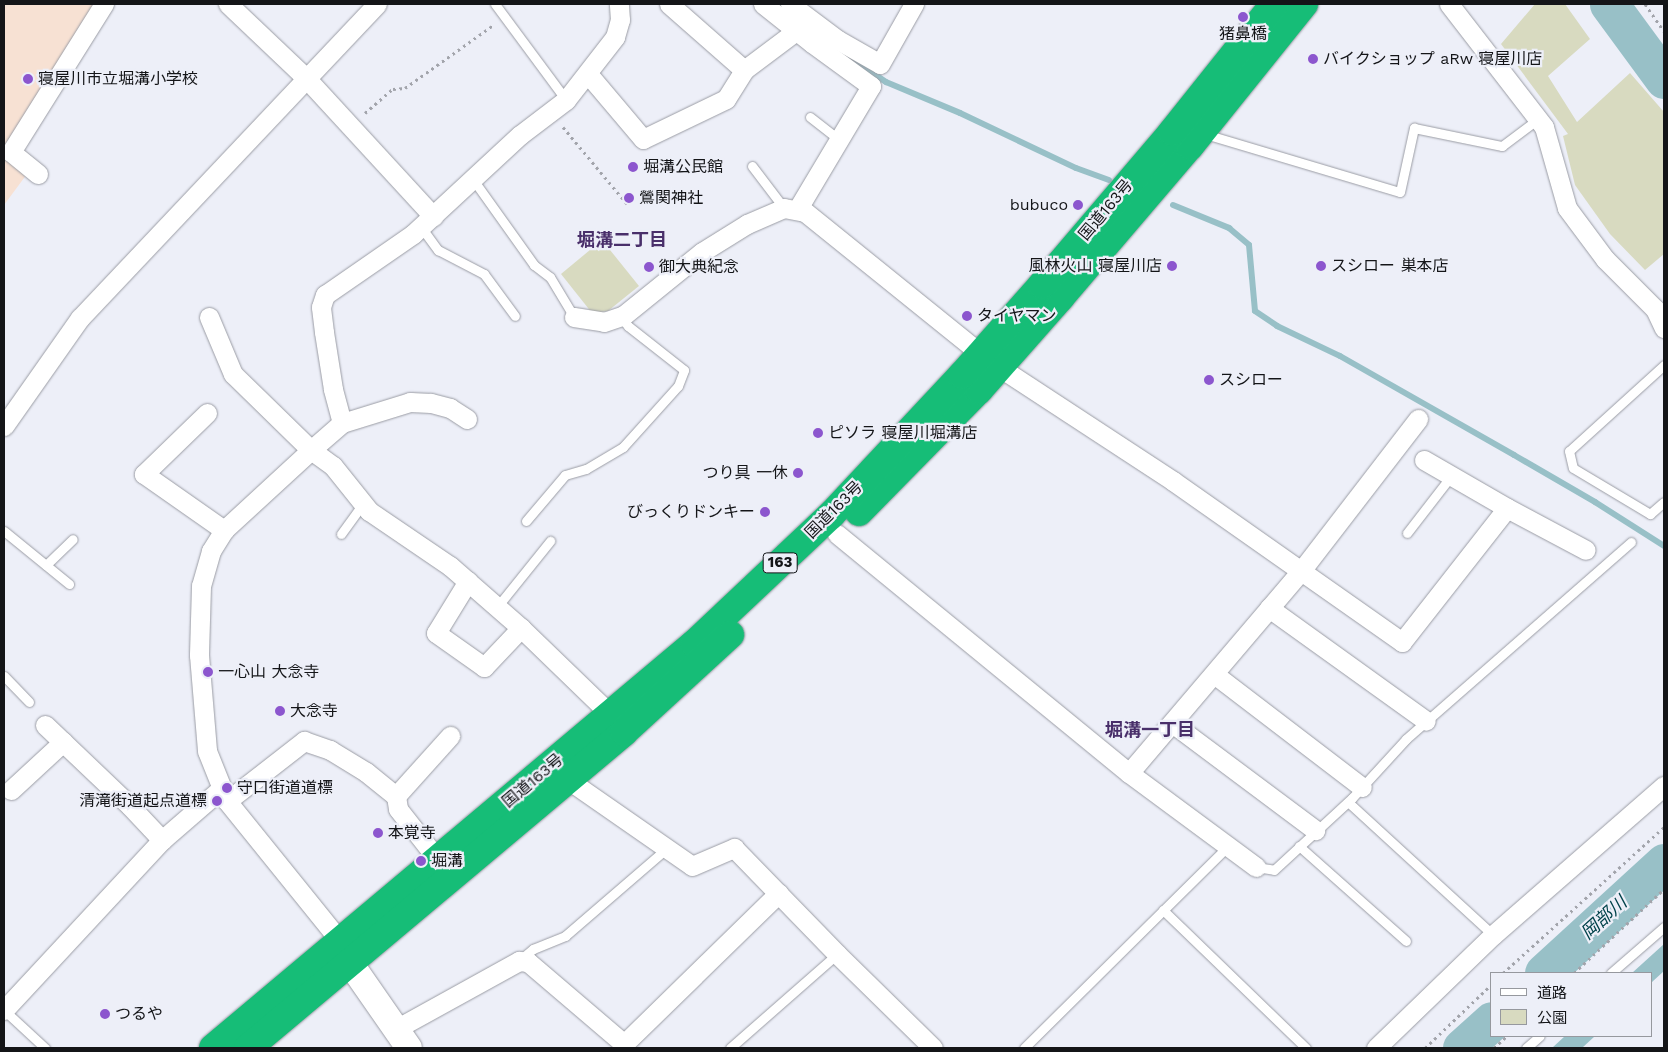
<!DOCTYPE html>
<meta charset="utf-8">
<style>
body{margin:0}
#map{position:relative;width:1668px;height:1052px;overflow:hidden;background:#edeff8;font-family:"Work Sans","Noto Sans JP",sans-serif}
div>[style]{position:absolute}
.education>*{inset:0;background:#f7e1d3}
.green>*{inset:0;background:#d8dac0}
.water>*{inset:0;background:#98c0c7}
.stream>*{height:6px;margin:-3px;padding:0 3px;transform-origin:3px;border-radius:3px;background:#98c0c7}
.river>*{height:39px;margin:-19.5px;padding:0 19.5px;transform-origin:19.5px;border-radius:19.5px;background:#98c0c7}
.path>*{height:3px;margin-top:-1.5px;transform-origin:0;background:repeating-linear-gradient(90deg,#a2a4ab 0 2.5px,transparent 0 6.5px)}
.roads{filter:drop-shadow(0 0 1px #9a9ca4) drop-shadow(0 0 1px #9a9ca4)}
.lane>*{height:9px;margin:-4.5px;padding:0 4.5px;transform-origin:4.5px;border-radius:4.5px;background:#fff}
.street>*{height:19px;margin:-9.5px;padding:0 9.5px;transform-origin:9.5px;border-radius:9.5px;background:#fff}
.secondary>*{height:26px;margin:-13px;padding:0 13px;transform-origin:13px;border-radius:13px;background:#fff}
.highway>*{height:28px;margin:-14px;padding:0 14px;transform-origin:14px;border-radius:14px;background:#16bd77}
.dots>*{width:14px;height:14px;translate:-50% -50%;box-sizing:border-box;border:2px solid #edeff8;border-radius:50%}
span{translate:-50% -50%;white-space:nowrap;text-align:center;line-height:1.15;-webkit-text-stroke:4.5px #edeff8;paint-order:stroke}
.shield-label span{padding:1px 4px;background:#edeff8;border:1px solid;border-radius:4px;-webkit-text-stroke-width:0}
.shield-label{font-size:15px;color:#141518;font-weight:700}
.poi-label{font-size:16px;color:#141518}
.left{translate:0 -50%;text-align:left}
.right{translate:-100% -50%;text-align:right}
.street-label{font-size:16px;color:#141518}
.neighbourhood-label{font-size:18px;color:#492f6a;font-weight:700}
.water-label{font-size:18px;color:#01424a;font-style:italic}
.frame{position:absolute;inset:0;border:5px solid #141518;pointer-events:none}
.legend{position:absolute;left:1490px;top:972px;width:162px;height:65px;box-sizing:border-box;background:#edeff8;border:1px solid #96989e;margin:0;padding:6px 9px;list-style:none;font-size:15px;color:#141518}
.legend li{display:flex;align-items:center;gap:10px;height:25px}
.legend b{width:25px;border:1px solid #96989e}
</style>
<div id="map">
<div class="education">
<div style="clip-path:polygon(4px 4px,99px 4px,5px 153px,27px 174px,4px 205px)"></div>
</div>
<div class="green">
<div style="clip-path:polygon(1535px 4px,1565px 4px,1590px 39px,1548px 76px,1577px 122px,1630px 73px,1664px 112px,1664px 254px,1645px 270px,1610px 234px,1575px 185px,1563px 136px,1568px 134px,1501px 44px)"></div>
<div style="clip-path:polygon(602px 240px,639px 286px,608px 311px,592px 313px,561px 274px)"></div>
</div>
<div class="water">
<div style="clip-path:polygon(1664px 944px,1664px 971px,1652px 982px,1652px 973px,1632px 973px)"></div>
<div style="clip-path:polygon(1565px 1036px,1595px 1036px,1582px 1048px,1552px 1048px)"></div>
</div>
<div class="stream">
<div style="left:845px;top:54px;width:50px;rotate:34.3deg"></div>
<div style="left:886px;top:82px;width:80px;rotate:22.7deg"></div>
<div style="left:960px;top:113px;width:128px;rotate:25.4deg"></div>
<div style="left:1076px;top:168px;width:35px;rotate:20deg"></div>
<div style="left:1173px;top:205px;width:61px;rotate:22.3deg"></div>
<div style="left:1229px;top:228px;width:26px;rotate:40deg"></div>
<div style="left:1249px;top:245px;width:66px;rotate:84.8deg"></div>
<div style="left:1255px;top:311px;width:27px;rotate:34deg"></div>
<div style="left:1277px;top:326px;width:70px;rotate:25.5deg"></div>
<div style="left:1340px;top:356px;width:200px;rotate:29.6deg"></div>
<div style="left:1514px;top:455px;width:94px;rotate:30.1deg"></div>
<div style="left:1595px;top:502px;width:82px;rotate:32.5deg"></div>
</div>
<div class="river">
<div style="left:1609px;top:4px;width:93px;rotate:53.7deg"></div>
<div style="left:1544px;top:973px;width:163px;rotate:-42.5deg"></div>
<div style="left:1462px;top:1048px;width:40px;rotate:-42deg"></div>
</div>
<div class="path">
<div style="left:1645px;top:4px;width:33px;rotate:55deg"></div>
<div style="left:365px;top:113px;width:37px;rotate:-41deg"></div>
<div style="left:393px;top:89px;width:12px;rotate:-5deg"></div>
<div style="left:405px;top:88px;width:107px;rotate:-35.5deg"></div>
<div style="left:563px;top:127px;width:102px;rotate:50.2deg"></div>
<div style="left:1503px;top:973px;width:217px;rotate:-42.2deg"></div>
<div style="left:1574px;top:973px;width:123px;rotate:-43deg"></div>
<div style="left:1425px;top:1048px;width:93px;rotate:-43.7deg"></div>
<div style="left:1494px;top:1048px;width:18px;rotate:-43deg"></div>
</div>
<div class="roads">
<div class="lane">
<div style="left:495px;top:4px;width:119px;rotate:53.5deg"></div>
<div style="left:810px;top:117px;width:37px;rotate:38deg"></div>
<div style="left:1205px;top:134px;width:203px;rotate:16.6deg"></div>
<div style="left:1400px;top:192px;width:66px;rotate:-77.7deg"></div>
<div style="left:1414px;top:128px;width:90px;rotate:11.6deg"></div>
<div style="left:1502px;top:146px;width:45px;rotate:-36.9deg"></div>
<div style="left:752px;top:166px;width:53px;rotate:52.7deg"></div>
<div style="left:472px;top:178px;width:107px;rotate:54.5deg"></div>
<div style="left:534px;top:265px;width:20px;rotate:37deg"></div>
<div style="left:550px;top:277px;width:47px;rotate:59deg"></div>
<div style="left:421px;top:227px;width:29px;rotate:54deg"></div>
<div style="left:438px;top:250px;width:52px;rotate:27.6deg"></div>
<div style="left:484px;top:274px;width:52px;rotate:53.6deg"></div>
<div style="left:1664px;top:365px;width:128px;rotate:137.8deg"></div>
<div style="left:1569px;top:451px;width:17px;rotate:77deg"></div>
<div style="left:1573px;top:468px;width:90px;rotate:30.9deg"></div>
<div style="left:1650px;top:514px;width:18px;rotate:-41deg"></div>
<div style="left:526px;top:521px;width:60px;rotate:-49.7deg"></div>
<div style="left:565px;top:475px;width:22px;rotate:-16deg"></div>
<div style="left:586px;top:469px;width:43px;rotate:-30.7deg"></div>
<div style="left:623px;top:447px;width:82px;rotate:-48deg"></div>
<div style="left:678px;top:386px;width:17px;rotate:-69deg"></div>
<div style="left:684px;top:370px;width:71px;rotate:-141.8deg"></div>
<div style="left:628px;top:326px;width:13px;rotate:-129deg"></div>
<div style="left:4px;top:531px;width:84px;rotate:39.2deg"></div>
<div style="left:1407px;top:533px;width:72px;rotate:-52.3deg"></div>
<div style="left:341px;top:534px;width:37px;rotate:-54deg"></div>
<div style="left:46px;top:565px;width:37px;rotate:-44deg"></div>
<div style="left:497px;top:607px;width:85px;rotate:-51.2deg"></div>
<div style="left:4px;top:676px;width:36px;rotate:46deg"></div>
<div style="left:1348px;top:802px;width:197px;rotate:42.5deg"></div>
<div style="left:1299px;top:846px;width:143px;rotate:41.6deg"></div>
<div style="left:1256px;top:867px;width:18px;rotate:9deg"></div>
<div style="left:1274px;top:870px;width:106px;rotate:-42.7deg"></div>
<div style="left:1352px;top:798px;width:80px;rotate:-47.5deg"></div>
<div style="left:1406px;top:739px;width:299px;rotate:-41.2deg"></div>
<div style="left:1163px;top:910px;width:199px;rotate:44deg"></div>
<div style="left:521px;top:959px;width:16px;rotate:-40deg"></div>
<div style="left:533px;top:949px;width:35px;rotate:-22deg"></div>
<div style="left:565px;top:936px;width:135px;rotate:-40.8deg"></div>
<div style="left:1611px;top:973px;width:70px;rotate:-41deg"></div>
<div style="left:4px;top:1010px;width:56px;rotate:42.8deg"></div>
<div style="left:730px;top:1048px;width:142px;rotate:-41.3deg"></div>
<div style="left:1024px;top:1048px;width:287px;rotate:-44.7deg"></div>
<div style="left:1526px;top:1048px;width:18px;rotate:-41deg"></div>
</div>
<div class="street">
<div style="left:228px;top:4px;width:108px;rotate:43.5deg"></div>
<div style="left:306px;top:78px;width:188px;rotate:47.4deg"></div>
<div style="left:669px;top:4px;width:100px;rotate:41.3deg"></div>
<div style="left:763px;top:4px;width:63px;rotate:38.5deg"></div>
<div style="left:812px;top:43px;width:73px;rotate:36.1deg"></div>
<div style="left:871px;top:86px;width:144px;rotate:120.8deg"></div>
<div style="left:790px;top:4px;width:60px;rotate:36.9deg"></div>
<div style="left:838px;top:40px;width:48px;rotate:29.7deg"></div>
<div style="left:880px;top:64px;width:69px;rotate:-60.5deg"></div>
<div style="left:1449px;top:4px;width:155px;rotate:52.3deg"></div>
<div style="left:1544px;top:127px;width:84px;rotate:74.1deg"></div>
<div style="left:1567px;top:208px;width:64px;rotate:53.3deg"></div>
<div style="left:1605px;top:259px;width:71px;rotate:45deg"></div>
<div style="left:1655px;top:309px;width:21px;rotate:65deg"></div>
<div style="left:588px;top:74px;width:85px;rotate:49.8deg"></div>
<div style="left:643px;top:139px;width:92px;rotate:-25.7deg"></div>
<div style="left:726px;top:99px;width:34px;rotate:-58deg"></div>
<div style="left:744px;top:70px;width:65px;rotate:-36.9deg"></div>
<div style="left:38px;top:174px;width:35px;rotate:-141deg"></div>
<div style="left:11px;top:152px;width:175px;rotate:-57.9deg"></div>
<div style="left:209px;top:317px;width:62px;rotate:67.2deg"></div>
<div style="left:233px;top:374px;width:109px;rotate:44.3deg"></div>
<div style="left:311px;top:450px;width:118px;rotate:137.4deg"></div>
<div style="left:224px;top:530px;width:25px;rotate:122deg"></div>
<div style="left:211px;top:551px;width:36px;rotate:106deg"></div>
<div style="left:201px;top:586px;width:69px;rotate:91.7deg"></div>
<div style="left:199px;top:655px;width:96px;rotate:85.2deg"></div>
<div style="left:207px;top:751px;width:54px;rotate:68.2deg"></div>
<div style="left:227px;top:801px;width:180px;rotate:51.1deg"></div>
<div style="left:574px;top:317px;width:30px;rotate:9deg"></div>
<div style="left:604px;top:322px;width:21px;rotate:-19deg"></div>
<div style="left:624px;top:315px;width:100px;rotate:-38.9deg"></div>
<div style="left:702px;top:252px;width:53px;rotate:-31.9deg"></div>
<div style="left:747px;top:224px;width:40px;rotate:-23.4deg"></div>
<div style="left:784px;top:208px;width:21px;rotate:11deg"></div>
<div style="left:805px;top:212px;width:226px;rotate:38.9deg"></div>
<div style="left:999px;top:367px;width:208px;rotate:33.2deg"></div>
<div style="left:1173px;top:481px;width:280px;rotate:35.1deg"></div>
<div style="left:1402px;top:642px;width:170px;rotate:-51.9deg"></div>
<div style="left:207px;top:413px;width:88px;rotate:135.9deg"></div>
<div style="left:144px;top:474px;width:98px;rotate:35deg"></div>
<div style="left:467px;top:419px;width:20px;rotate:-147deg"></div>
<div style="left:450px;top:408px;width:20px;rotate:-165deg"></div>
<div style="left:431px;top:403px;width:21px;rotate:-177deg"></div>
<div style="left:410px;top:402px;width:71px;rotate:162.8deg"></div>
<div style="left:342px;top:423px;width:41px;rotate:138.9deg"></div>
<div style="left:311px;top:450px;width:27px;rotate:36deg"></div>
<div style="left:333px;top:466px;width:58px;rotate:51.3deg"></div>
<div style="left:369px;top:511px;width:98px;rotate:34.2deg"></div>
<div style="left:450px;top:566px;width:94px;rotate:41.1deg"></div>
<div style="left:521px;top:628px;width:125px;rotate:44deg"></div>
<div style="left:342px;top:423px;width:35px;rotate:-105deg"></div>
<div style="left:333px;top:389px;width:58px;rotate:-99deg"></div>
<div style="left:324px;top:332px;width:25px;rotate:-97deg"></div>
<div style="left:321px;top:307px;width:13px;rotate:-72deg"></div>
<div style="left:325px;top:295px;width:107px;rotate:-34.7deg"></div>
<div style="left:413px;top:234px;width:146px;rotate:-42.8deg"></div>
<div style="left:520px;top:135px;width:58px;rotate:-37.3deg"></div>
<div style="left:566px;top:100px;width:80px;rotate:-52.1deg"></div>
<div style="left:615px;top:37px;width:18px;rotate:-74deg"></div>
<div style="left:620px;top:20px;width:16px;rotate:-94deg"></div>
<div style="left:4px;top:426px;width:132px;rotate:-54.9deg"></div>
<div style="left:80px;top:318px;width:432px;rotate:-46.6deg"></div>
<div style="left:1424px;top:460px;width:96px;rotate:30deg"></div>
<div style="left:1507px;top:508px;width:89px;rotate:28deg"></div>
<div style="left:837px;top:534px;width:377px;rotate:39.3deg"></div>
<div style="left:1129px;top:773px;width:158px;rotate:36.5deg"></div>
<div style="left:468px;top:581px;width:61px;rotate:121.6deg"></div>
<div style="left:436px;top:633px;width:59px;rotate:35.3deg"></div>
<div style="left:484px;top:667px;width:54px;rotate:-46.5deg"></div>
<div style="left:1269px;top:608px;width:193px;rotate:35.7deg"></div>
<div style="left:1214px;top:674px;width:186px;rotate:37.4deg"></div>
<div style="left:1172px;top:723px;width:179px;rotate:36.8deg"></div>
<div style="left:45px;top:725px;width:117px;rotate:43.6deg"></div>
<div style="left:130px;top:806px;width:47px;rotate:46.7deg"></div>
<div style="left:1129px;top:773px;width:265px;rotate:-49.6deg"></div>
<div style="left:1301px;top:571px;width:192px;rotate:-52.4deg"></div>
<div style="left:567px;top:779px;width:152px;rotate:34.8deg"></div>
<div style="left:692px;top:866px;width:46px;rotate:-23.2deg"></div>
<div style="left:734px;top:848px;width:148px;rotate:45.8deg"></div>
<div style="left:837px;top:954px;width:134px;rotate:44.4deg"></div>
<div style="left:11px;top:790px;width:71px;rotate:-42.7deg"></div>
<div style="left:396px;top:796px;width:13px;rotate:81deg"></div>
<div style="left:398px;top:809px;width:65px;rotate:51.9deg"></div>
<div style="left:227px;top:801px;width:98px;rotate:-37.9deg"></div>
<div style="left:304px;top:741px;width:28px;rotate:19deg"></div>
<div style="left:330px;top:750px;width:42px;rotate:31.4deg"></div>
<div style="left:366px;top:772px;width:38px;rotate:39deg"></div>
<div style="left:396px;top:796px;width:81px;rotate:-48deg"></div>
<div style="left:4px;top:1010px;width:232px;rotate:-47.1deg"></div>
<div style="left:162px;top:840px;width:79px;rotate:-40.9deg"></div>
<div style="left:394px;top:1030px;width:143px;rotate:-28.9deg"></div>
<div style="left:519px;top:961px;width:9px;rotate:6deg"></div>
<div style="left:528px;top:962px;width:126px;rotate:40.5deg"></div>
<div style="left:624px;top:1044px;width:216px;rotate:-44.3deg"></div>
<div style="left:1376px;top:1048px;width:163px;rotate:-44deg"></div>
<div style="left:1493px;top:935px;width:227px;rotate:-41.1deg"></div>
</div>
<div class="secondary">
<div style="left:341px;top:942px;width:23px;rotate:67deg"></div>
<div style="left:350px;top:963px;width:103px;rotate:55.2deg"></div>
</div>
<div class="highway">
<div style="left:859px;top:512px;width:171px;rotate:-45.5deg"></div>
<div style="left:979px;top:390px;width:123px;rotate:-48.6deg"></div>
<div style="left:1060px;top:298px;width:200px;rotate:-49.5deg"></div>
<div style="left:1190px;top:146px;width:182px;rotate:-51.2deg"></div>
<div style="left:213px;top:1048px;width:628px;rotate:-40.03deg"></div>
<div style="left:694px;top:644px;width:188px;rotate:-43.3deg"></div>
<div style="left:831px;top:515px;width:192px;rotate:-46.9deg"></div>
<div style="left:962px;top:375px;width:120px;rotate:-48.4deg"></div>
<div style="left:1042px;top:285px;width:201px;rotate:-49.6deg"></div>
<div style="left:1172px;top:132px;width:164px;rotate:-51.4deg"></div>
<div style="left:248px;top:1048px;width:491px;rotate:-40deg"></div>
<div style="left:624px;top:732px;width:144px;rotate:-42.5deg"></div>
</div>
</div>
<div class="dots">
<div style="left:1243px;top:17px;background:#8c56ce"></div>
<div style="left:1313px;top:59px;background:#8c56ce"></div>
<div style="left:28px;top:79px;background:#8c56ce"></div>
<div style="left:633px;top:167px;background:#8c56ce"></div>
<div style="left:629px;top:198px;background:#8c56ce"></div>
<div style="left:1078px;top:205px;background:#8c56ce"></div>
<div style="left:1172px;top:266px;background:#8c56ce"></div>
<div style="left:1321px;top:266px;background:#8c56ce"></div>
<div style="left:649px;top:267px;background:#8c56ce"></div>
<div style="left:967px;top:316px;background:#8c56ce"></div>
<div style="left:1209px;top:380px;background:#8c56ce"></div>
<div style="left:818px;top:433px;background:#8c56ce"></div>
<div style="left:798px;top:473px;background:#8c56ce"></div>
<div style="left:765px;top:512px;background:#8c56ce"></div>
<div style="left:208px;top:672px;background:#8c56ce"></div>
<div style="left:280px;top:711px;background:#8c56ce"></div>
<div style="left:227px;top:788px;background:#8c56ce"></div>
<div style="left:217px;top:801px;background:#8c56ce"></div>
<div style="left:378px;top:833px;background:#8c56ce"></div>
<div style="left:421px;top:861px;background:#8c56ce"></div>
<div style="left:105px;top:1014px;background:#8c56ce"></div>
</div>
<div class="shield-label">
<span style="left:780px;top:563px">163</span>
</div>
<div class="poi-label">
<span style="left:1243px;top:34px">猪鼻橋</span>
<span class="left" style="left:1323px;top:59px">バイクショップ aRw 寝屋川店</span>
<span class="left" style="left:38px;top:79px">寝屋川市立堀溝小学校</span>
<span class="left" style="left:643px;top:167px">堀溝公民館</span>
<span class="left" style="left:639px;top:198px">鶯関神社</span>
<span class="right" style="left:1068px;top:205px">bubuco</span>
<span class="right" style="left:1162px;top:266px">風林火山 寝屋川店</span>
<span class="left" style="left:1331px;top:266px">スシロー 巣本店</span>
<span class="left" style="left:659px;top:267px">御大典紀念</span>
<span class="left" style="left:977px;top:316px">タイヤマン</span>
<span class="left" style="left:1219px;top:380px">スシロー</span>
<span class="left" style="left:828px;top:433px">ピソラ 寝屋川堀溝店</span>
<span class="right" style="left:788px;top:473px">つり具 一休</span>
<span class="right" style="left:755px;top:512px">びっくりドンキー</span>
<span class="left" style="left:218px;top:672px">一心山 大念寺</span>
<span class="left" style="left:290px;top:711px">大念寺</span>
<span class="left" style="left:237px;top:788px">守口街道道標</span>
<span class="right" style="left:207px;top:801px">清滝街道起点道標</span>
<span class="left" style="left:388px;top:833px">本覚寺</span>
<span class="left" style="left:431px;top:861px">堀溝</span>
<span class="left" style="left:115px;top:1014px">つるや</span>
</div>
<div class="street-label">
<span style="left:1106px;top:210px;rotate:-50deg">国道163号</span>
<span style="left:834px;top:510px;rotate:-45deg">国道163号</span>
<span style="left:533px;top:781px;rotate:-40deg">国道163号</span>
</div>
<div class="neighbourhood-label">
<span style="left:622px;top:240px">堀溝二丁目</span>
<span style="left:1150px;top:730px">堀溝一丁目</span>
</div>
<div class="water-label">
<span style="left:1604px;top:918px;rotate:-42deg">岡部川</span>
</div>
<div class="frame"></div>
<ul class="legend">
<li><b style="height:6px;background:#fff"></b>道路</li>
<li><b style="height:14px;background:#d8dac0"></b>公園</li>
</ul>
</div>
